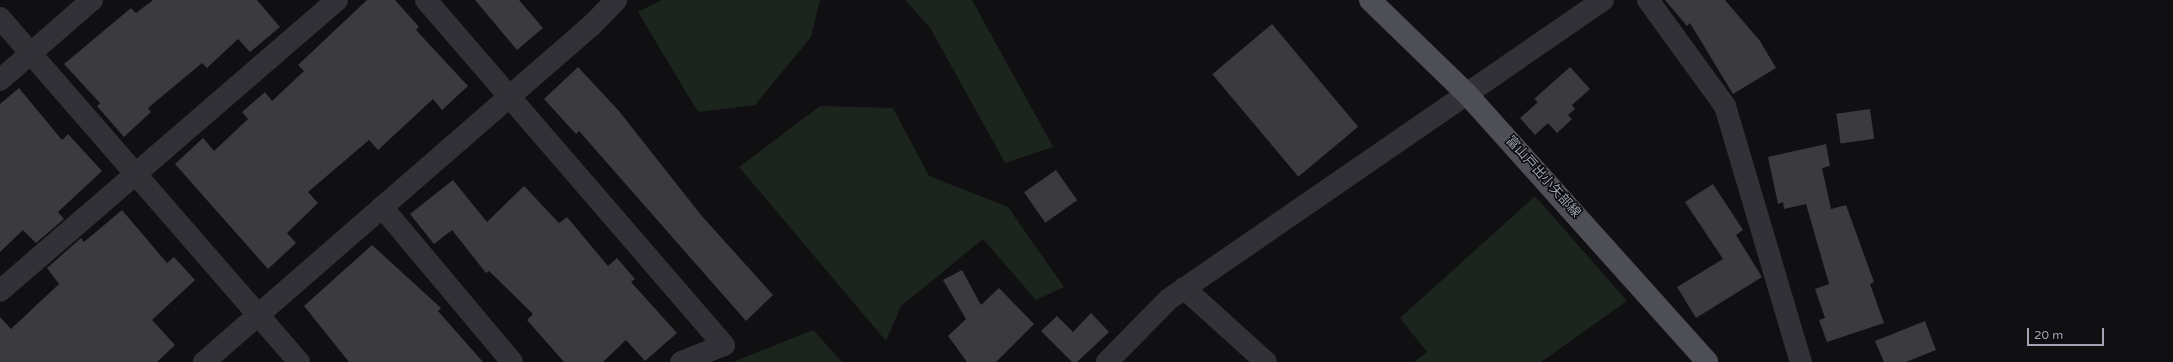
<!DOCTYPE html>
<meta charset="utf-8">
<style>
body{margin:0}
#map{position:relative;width:2173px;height:362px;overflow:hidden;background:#101012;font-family:"Varela Round","Noto Sans JP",sans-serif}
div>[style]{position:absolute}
.green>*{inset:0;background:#1c241e}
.building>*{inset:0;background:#3a3a3f;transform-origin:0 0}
.street>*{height:22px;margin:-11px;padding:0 11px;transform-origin:11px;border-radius:11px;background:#313137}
.primary>*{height:22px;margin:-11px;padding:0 11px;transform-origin:11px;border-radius:11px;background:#4d4e56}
span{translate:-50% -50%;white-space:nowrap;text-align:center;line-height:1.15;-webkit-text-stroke:3px #0b0b0d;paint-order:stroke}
.street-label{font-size:13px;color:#a0a4b3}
.scale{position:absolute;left:2027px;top:328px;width:77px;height:18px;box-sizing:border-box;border:2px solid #a0a4b3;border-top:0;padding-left:5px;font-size:12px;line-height:14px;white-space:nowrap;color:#a0a4b3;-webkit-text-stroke:3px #0b0b0d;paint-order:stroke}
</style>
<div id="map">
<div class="green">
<div style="clip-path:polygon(662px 0,820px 0,811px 37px,755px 105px,698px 112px,638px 12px)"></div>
<div style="clip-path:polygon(905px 0,972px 0,1053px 147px,1005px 163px,931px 29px)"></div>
<div style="clip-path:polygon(820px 106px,893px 108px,929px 176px,1008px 207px,1064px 287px,1036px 300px,983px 239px,901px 306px,886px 341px,739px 167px)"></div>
<div style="clip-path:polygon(1535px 196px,1627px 301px,1541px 362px,1414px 362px,1427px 352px,1400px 318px)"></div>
<div style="clip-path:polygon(813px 330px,842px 362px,733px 362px)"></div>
</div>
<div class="building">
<div style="clip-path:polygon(153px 0,257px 0,280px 27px,250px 52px,238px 39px,207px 68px,202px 63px,148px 108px,151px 112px,124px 137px,97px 106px,100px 103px,64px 64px,131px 8px,136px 13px)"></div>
<div style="clip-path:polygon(367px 0,395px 0,419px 27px,416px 30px,468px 86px,442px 110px,433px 99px,378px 150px,369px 140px,308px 192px,318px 203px,287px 233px,296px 243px,268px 269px,175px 164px,203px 138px,214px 151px,248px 119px,242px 112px,265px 92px,272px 101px,304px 71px,298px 65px)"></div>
<div style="clip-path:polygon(475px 0,519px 0,543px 28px,517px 50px)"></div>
<div style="clip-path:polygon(1665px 0,1725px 0,1760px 41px,1776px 68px,1733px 94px,1690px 23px,1687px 26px)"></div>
<div style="left:1272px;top:24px;width:134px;height:78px;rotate:50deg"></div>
<div style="clip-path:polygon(578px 67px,619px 111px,701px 215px,773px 295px,746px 321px,579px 131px,576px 134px,544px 99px)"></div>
<div style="clip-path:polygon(1570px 67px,1590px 89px,1572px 105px,1575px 109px,1568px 115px,1572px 119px,1557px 133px,1548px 123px,1535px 135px,1520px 118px,1538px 102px,1534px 99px)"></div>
<div style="clip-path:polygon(19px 88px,62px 140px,68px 134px,102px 171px,58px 212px,64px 219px,36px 243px,23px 230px,0 252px,0 104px)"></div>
<div style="left:1870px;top:109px;width:30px;height:34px;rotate:82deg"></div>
<div style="clip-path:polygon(1826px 144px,1830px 166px,1822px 168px,1831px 209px,1846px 205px,1874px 282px,1870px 284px,1884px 323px,1827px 342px,1819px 320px,1825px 318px,1815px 289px,1829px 284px,1806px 204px,1784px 209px,1783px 202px,1778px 204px,1768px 157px)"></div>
<div style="left:1056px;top:170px;width:37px;height:39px;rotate:55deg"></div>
<div style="clip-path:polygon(453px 180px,487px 222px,524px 186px,559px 223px,567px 217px,608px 266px,617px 258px,635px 279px,631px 282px,677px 333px,645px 361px,626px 340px,603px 362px,564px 362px,527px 320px,533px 314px,489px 271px,486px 273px,452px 230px,434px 244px,410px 214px)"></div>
<div style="clip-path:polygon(1713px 184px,1743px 230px,1736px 235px,1762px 277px,1696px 318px,1677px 287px,1723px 259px,1685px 202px)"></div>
<div style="clip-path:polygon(122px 210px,167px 263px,174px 257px,195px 280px,152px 320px,175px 345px,157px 362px,0 362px,0 317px,11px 329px,59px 284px,47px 268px,81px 238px,84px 242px)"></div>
<div style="clip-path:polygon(372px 245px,441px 308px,438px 311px,483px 362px,349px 362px,304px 306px)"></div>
<div style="clip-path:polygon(962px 270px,981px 305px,999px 288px,1034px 324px,996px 362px,967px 362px,948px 336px,966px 319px,943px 280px)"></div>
<div style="clip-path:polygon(1091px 313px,1109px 332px,1077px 362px,1072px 362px,1041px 331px,1057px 316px,1073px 332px)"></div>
<div style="clip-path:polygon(1925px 321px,1936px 350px,1906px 362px,1884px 362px,1875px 341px)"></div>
</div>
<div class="street">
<div style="left:426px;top:0;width:456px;rotate:49.2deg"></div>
<div style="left:724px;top:345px;width:46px;rotate:158.4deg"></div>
<div style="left:1648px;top:0;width:131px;rotate:54deg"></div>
<div style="left:1725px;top:106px;width:267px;rotate:73.5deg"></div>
<div style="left:0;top:18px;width:456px;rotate:49deg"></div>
<div style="left:0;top:80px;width:122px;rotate:-41deg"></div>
<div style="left:382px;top:207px;width:202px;rotate:50deg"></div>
<div style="left:1184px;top:288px;width:110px;rotate:42.1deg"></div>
<div style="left:0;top:291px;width:445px;rotate:-40.8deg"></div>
<div style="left:204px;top:362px;width:514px;rotate:-40.98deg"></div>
<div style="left:592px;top:25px;width:35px;rotate:-46deg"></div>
<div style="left:1107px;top:362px;width:88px;rotate:-45.5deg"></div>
<div style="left:1169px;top:299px;width:527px;rotate:-34.56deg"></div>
</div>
<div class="primary">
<div style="left:1370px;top:0;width:134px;rotate:44.1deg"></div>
<div style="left:1466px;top:93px;width:361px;rotate:48.1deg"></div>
</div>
<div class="street-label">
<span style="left:1543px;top:177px;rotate:48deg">富山戸出小矢部線</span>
</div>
<div class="scale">20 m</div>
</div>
